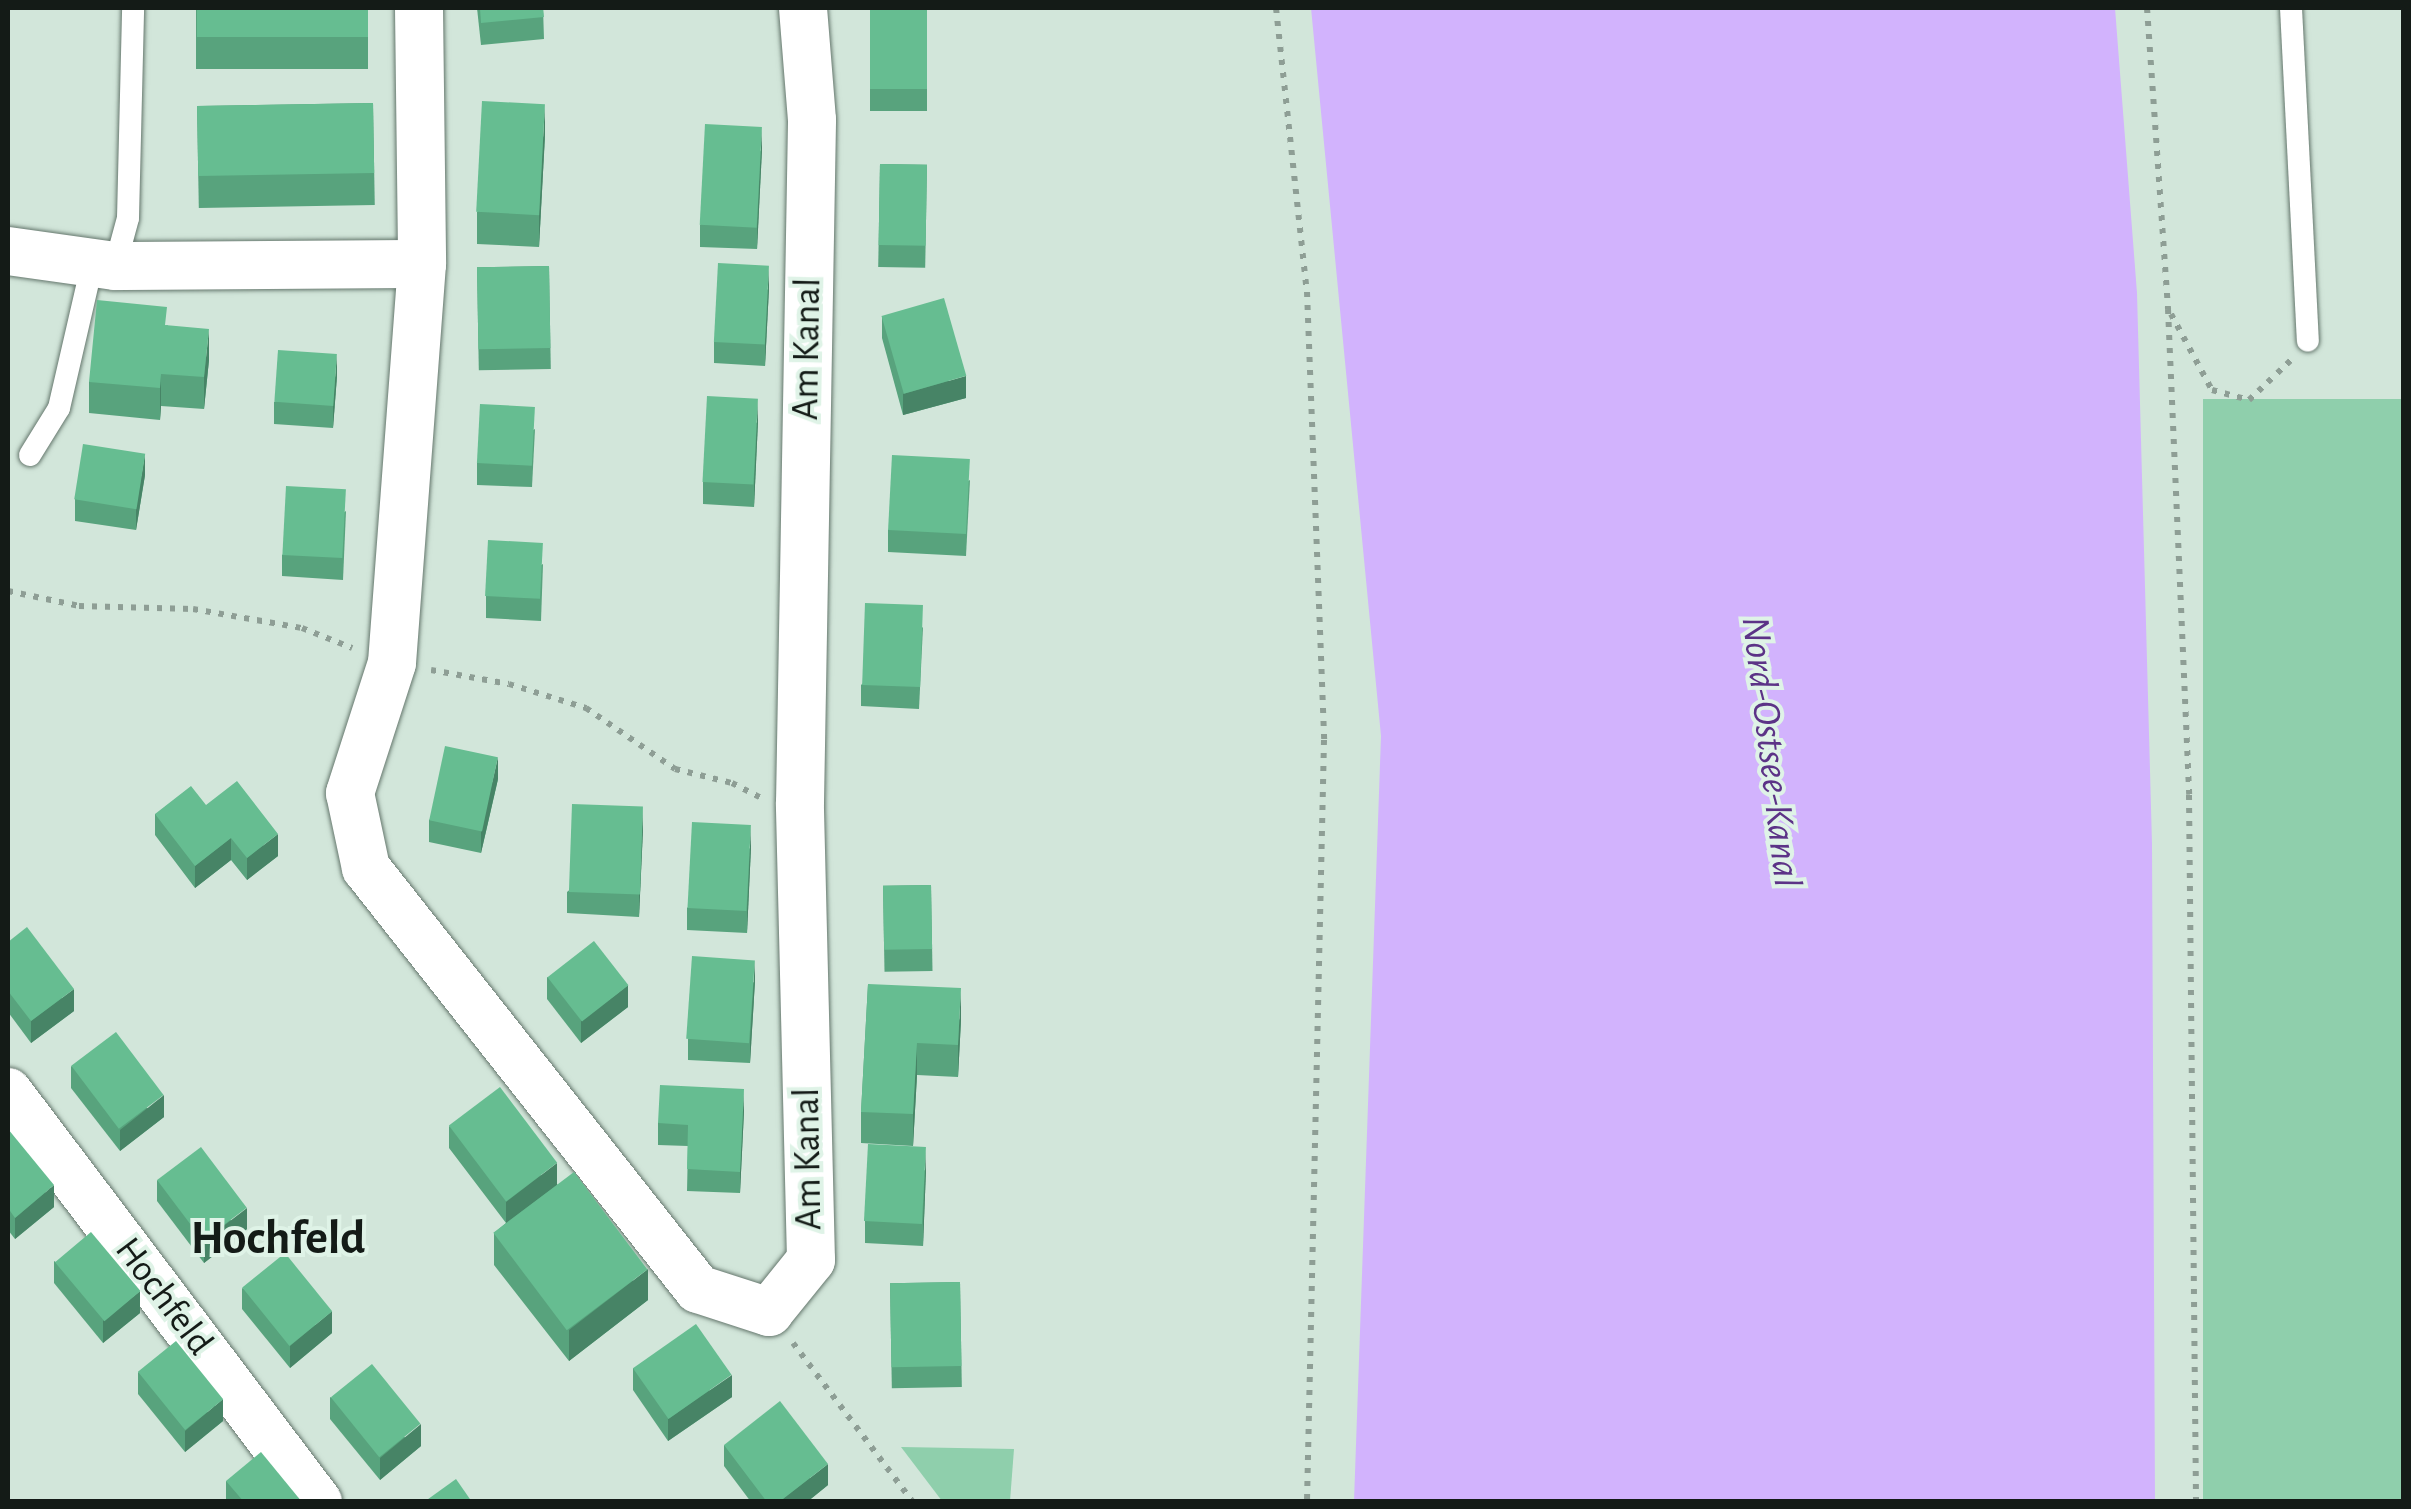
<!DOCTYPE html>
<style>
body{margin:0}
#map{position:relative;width:2411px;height:1509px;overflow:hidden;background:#d2e6da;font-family:"Alegreya Sans",sans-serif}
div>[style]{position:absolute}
.green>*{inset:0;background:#8fcfac;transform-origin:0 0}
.water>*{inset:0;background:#d2b3fd}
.path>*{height:6px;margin-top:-3px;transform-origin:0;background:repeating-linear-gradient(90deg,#8e9e95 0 5px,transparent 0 13px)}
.roads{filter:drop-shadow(0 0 2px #65776d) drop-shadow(0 0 2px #65776d)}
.service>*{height:22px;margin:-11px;padding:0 11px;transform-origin:11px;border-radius:11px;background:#fff}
.minor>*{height:48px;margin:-24px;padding:0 24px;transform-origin:24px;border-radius:24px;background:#fff}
.wall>*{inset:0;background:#58a37d;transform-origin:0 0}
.shaded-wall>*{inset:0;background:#478466}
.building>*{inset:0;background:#66bd91;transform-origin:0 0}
span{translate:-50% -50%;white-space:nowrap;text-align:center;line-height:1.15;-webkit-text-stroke:8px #dff3e7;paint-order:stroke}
.street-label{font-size:38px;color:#141b17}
.water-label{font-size:40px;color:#5c3387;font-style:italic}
.district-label{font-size:48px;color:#141b17;font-weight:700}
.frame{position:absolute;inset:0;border:10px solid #141b17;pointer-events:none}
</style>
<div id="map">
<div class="green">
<div style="left:2403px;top:399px;width:1102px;height:200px;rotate:90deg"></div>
<div style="clip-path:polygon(901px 1447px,1014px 1449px,1010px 1501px,942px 1501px)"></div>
</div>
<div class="water">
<div style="clip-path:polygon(1311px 8px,2115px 8px,2137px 293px,2152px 844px,2155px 1501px,1354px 1501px,1381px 736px)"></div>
</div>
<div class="path">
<div style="left:1276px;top:8px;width:286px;rotate:83.8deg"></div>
<div style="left:1307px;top:292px;width:448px;rotate:87.8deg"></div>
<div style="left:1324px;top:740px;width:762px;rotate:91.28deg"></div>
<div style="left:2147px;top:8px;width:302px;rotate:86deg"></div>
<div style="left:2168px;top:309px;width:486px;rotate:87.5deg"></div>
<div style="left:2189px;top:795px;width:707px;rotate:89.43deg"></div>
<div style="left:2171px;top:314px;width:86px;rotate:61.7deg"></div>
<div style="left:2212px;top:390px;width:38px;rotate:15deg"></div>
<div style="left:2249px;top:400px;width:58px;rotate:-43.6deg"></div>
<div style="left:8px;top:591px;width:73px;rotate:11.9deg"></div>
<div style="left:79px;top:606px;width:114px;rotate:1.5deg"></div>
<div style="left:193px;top:609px;width:111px;rotate:9.9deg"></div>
<div style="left:302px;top:628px;width:54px;rotate:21.8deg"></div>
<div style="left:431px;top:670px;width:79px;rotate:10.2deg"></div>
<div style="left:509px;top:684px;width:81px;rotate:17.3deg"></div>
<div style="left:586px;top:708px;width:108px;rotate:34.4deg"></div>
<div style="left:675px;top:769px;width:59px;rotate:13.8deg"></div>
<div style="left:732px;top:783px;width:31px;rotate:27deg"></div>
<div style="left:793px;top:1343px;width:199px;rotate:53deg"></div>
</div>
<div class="roads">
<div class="service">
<div style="left:2291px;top:8px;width:333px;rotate:87.1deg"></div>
<div style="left:115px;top:266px;width:50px;rotate:-74.8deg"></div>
<div style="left:128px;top:218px;width:210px;rotate:-88.6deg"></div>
<div style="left:30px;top:455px;width:55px;rotate:-58.3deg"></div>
<div style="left:59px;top:408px;width:147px;rotate:-77deg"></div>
</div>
<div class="minor">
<div style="left:419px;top:8px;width:256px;rotate:89.3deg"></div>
<div style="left:422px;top:264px;width:400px;rotate:94.3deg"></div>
<div style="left:392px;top:663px;width:137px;rotate:107.9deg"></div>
<div style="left:350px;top:793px;width:77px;rotate:78deg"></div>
<div style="left:366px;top:868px;width:536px;rotate:51.74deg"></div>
<div style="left:698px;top:1289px;width:75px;rotate:17.9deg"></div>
<div style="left:769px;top:1312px;width:67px;rotate:-51.1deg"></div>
<div style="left:811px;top:1260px;width:457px;rotate:-91.4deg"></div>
<div style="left:800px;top:803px;width:683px;rotate:-88.99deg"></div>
<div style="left:812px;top:120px;width:112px;rotate:-94.6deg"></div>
<div style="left:8px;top:251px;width:108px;rotate:8deg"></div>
<div style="left:115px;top:266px;width:307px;rotate:-0.4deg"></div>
<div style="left:8px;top:1092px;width:514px;rotate:52.91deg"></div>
</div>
</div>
<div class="wall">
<div style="left:196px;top:8px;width:172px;height:61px"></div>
<div style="clip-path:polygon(477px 8px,543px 8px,544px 39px,481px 45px)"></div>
<div style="left:870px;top:8px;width:57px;height:103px"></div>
<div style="left:373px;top:103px;width:102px;height:176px;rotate:89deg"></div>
<div style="clip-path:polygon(545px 135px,539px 247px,477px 244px,477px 212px)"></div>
<div style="clip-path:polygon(762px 149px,757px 249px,700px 247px,700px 225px)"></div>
<div style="left:880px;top:164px;width:47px;height:103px;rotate:1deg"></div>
<div style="left:549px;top:266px;width:103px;height:72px;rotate:89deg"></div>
<div style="clip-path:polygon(769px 288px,765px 366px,714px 363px,714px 342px)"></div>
<div style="clip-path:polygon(882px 316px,966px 398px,903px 415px,882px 338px)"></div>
<div style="clip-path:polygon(167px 325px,209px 360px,204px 409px,161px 406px,160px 420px,89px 413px,89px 382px)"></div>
<div style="clip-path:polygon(337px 376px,333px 428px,274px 424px,274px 402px)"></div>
<div style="clip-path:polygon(758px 421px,754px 507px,703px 504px,703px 482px)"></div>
<div style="clip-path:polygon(535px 429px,532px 487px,477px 485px,477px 463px)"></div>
<div style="clip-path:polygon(145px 475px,136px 530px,75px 521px,75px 499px)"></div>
<div style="clip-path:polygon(970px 480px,966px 556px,888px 552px,888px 530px)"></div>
<div style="clip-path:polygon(346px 511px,343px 580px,282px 576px,282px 555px)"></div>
<div style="clip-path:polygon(543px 564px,541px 621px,486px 618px,486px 596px)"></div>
<div style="clip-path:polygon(923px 627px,919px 709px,861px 706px,861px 685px)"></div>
<div style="clip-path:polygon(498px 779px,481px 853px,429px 842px,429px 820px)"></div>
<div style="clip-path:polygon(206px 805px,278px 856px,247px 880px,231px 860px,195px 888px,155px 835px,155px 814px)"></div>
<div style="clip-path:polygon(643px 829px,639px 917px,567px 913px,567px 892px)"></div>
<div style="clip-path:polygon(751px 847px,747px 933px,687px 930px,687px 908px)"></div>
<div style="left:931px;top:885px;width:86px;height:48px;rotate:89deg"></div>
<div style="clip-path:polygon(8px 942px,74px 1011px,31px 1043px,8px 1012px)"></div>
<div style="clip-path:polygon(547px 977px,628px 1007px,581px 1043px,547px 999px)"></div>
<div style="clip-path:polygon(755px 981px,750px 1063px,688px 1060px,688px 1039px)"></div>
<div style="clip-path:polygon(868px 984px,961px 1020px,958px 1077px,917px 1075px,913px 1146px,861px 1143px,861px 1112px)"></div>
<div style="clip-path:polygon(71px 1066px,164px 1117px,120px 1151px,71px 1088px)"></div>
<div style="clip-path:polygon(744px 1111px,740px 1193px,687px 1191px,688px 1146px,658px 1145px,658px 1123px)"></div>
<div style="clip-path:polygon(449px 1126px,557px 1184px,648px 1300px,569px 1361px,494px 1265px,494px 1233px,506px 1223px,449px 1148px)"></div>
<div style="clip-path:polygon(8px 1129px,54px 1207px,15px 1239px,8px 1230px)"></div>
<div style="clip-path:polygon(926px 1169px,923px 1246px,865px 1243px,865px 1221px)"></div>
<div style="clip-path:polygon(157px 1180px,247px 1229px,204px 1263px,157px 1201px)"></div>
<div style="clip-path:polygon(54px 1261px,140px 1313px,103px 1343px,54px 1283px)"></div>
<div style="left:960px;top:1282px;width:105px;height:70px;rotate:89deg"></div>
<div style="clip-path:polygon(242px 1288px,332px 1333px,290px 1368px,242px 1309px)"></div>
<div style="clip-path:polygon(633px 1368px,732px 1397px,668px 1441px,633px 1390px)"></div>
<div style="clip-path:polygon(138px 1372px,223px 1421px,185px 1452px,138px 1394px)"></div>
<div style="clip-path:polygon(330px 1397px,421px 1446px,380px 1480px,330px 1419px)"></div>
<div style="clip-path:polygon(724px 1445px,828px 1485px,807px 1502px,751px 1502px,724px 1466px)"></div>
<div style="clip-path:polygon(226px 1481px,302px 1502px,226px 1502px)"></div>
</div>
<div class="shaded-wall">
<div style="clip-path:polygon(545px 104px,545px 135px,539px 247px,539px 215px)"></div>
<div style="clip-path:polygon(762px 127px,762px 149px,757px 249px,757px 228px)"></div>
<div style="clip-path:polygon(769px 266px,769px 288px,765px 366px,765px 344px)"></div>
<div style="clip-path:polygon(209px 329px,209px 360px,204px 409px,204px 377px)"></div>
<div style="clip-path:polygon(337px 354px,337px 376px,333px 428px,333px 406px)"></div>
<div style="clip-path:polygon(161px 374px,161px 406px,160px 420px,160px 388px)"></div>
<div style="clip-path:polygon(966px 376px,966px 398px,903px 415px,903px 394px)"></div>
<div style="clip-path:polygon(758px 399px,758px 421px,754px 507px,754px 485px)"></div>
<div style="clip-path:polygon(145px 454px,145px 475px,136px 530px,136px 508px)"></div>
<div style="clip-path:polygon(498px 757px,498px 779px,481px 853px,481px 831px)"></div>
<div style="clip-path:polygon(643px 807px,643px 829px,639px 917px,639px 895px)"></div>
<div style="clip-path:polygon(751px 825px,751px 847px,747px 933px,747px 911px)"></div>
<div style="clip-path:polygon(278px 834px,278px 856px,247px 880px,247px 858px)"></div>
<div style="clip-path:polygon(231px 838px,231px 860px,195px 888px,195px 866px)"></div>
<div style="clip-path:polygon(755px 960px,755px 981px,750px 1063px,750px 1042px)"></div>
<div style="clip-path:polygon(628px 985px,628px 1007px,581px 1043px,581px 1021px)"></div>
<div style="clip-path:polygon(961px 988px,961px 1020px,958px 1077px,958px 1045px)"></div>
<div style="clip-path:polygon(74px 989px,74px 1011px,31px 1043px,31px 1021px)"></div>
<div style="clip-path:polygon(917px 1043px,917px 1075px,913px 1146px,913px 1114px)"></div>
<div style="clip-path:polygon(744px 1089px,744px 1111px,740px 1193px,740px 1172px)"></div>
<div style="clip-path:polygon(164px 1095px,164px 1117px,120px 1151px,120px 1130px)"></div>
<div style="clip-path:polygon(926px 1147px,926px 1169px,923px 1246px,923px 1224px)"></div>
<div style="clip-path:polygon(557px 1163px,557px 1185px,506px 1223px,506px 1202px)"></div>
<div style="clip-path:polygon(54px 1185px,54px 1207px,15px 1239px,15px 1218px)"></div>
<div style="clip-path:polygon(247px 1208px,247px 1229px,204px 1263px,204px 1241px)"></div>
<div style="clip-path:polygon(648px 1269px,648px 1300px,569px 1361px,569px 1330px)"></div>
<div style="clip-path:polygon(140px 1291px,140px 1313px,103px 1343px,103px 1321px)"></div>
<div style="clip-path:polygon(332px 1311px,332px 1333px,290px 1368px,290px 1346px)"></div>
<div style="clip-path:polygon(732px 1375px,732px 1397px,668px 1441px,668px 1419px)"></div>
<div style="clip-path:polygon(223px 1399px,223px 1421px,185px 1452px,185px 1431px)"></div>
<div style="clip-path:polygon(421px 1424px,421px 1446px,380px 1480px,380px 1458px)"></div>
<div style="clip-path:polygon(828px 1464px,828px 1485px,807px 1502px,779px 1502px)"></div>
</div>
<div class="building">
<div style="left:197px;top:8px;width:171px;height:29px"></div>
<div style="clip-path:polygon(480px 8px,543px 8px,544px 17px,481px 23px)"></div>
<div style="left:870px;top:8px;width:57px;height:81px"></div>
<div style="left:482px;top:101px;width:63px;height:111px;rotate:3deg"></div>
<div style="left:373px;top:103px;width:70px;height:176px;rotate:89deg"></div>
<div style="left:705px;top:124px;width:57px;height:101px;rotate:3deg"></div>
<div style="left:880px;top:164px;width:47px;height:81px;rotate:1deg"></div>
<div style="left:718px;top:263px;width:51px;height:79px;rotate:3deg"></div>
<div style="left:549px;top:266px;width:82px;height:72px;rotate:89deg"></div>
<div style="left:944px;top:298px;width:81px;height:65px;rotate:74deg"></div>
<div style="clip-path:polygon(97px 300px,167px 307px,165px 325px,209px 329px,204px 377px,161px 374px,160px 388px,89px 382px)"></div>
<div style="left:278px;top:350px;width:59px;height:52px;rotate:4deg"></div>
<div style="left:707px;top:396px;width:51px;height:86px;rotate:3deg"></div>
<div style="left:480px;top:404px;width:55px;height:59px;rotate:3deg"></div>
<div style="left:83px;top:444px;width:63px;height:56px;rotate:9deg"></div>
<div style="left:892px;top:455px;width:78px;height:75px;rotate:3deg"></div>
<div style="left:286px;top:486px;width:60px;height:69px;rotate:3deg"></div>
<div style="left:488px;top:540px;width:55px;height:56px;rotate:3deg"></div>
<div style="left:865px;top:603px;width:58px;height:82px;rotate:2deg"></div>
<div style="left:445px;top:746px;width:54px;height:76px;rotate:12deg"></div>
<div style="clip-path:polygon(237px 781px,278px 834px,247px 858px,231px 838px,195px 866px,155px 814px,191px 786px,206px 805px)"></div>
<div style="left:572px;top:804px;width:71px;height:88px;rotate:2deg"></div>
<div style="left:692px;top:822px;width:59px;height:86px;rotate:3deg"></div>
<div style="left:931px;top:885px;width:64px;height:48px;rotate:89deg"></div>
<div style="clip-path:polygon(27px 927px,74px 989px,31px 1021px,8px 991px,8px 942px)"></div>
<div style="left:594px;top:941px;width:56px;height:59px;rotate:52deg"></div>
<div style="left:692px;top:956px;width:63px;height:83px;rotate:4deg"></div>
<div style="clip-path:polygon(868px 984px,961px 988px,958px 1045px,917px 1043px,913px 1114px,861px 1112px)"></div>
<div style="left:116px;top:1032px;width:79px;height:56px;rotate:53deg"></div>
<div style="clip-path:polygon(660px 1085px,744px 1089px,740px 1172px,687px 1169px,688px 1125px,658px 1123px)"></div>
<div style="left:500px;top:1087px;width:95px;height:64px;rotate:53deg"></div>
<div style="clip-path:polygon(8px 1129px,54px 1185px,15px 1218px,8px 1208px)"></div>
<div style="left:868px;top:1144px;width:58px;height:77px;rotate:3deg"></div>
<div style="left:201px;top:1147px;width:76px;height:55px;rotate:53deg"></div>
<div style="left:574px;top:1172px;width:122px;height:101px;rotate:53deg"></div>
<div style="left:91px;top:1232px;width:77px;height:47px;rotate:50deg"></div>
<div style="left:285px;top:1253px;width:75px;height:55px;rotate:51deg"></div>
<div style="left:960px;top:1282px;width:84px;height:70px;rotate:89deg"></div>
<div style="left:696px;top:1324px;width:62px;height:77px;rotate:55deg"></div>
<div style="left:176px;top:1341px;width:75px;height:49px;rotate:51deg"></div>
<div style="left:372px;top:1364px;width:77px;height:53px;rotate:51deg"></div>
<div style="clip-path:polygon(780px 1401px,828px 1464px,779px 1502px,767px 1502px,724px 1445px)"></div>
<div style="clip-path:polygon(261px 1452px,302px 1502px,244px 1502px,226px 1481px)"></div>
<div style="clip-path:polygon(456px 1479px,472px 1502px,424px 1502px)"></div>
</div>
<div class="street-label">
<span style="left:808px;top:349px;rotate:-89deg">Am Kanal</span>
<span style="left:809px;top:1159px;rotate:-91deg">Am Kanal</span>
<span style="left:163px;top:1297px;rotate:53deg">Hochfeld</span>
</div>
<div class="water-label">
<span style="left:1771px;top:752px;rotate:83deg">Nord-Ostsee-Kanal</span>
</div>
<div class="district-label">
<span style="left:278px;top:1240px">Hochfeld</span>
</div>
<div class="frame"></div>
</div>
